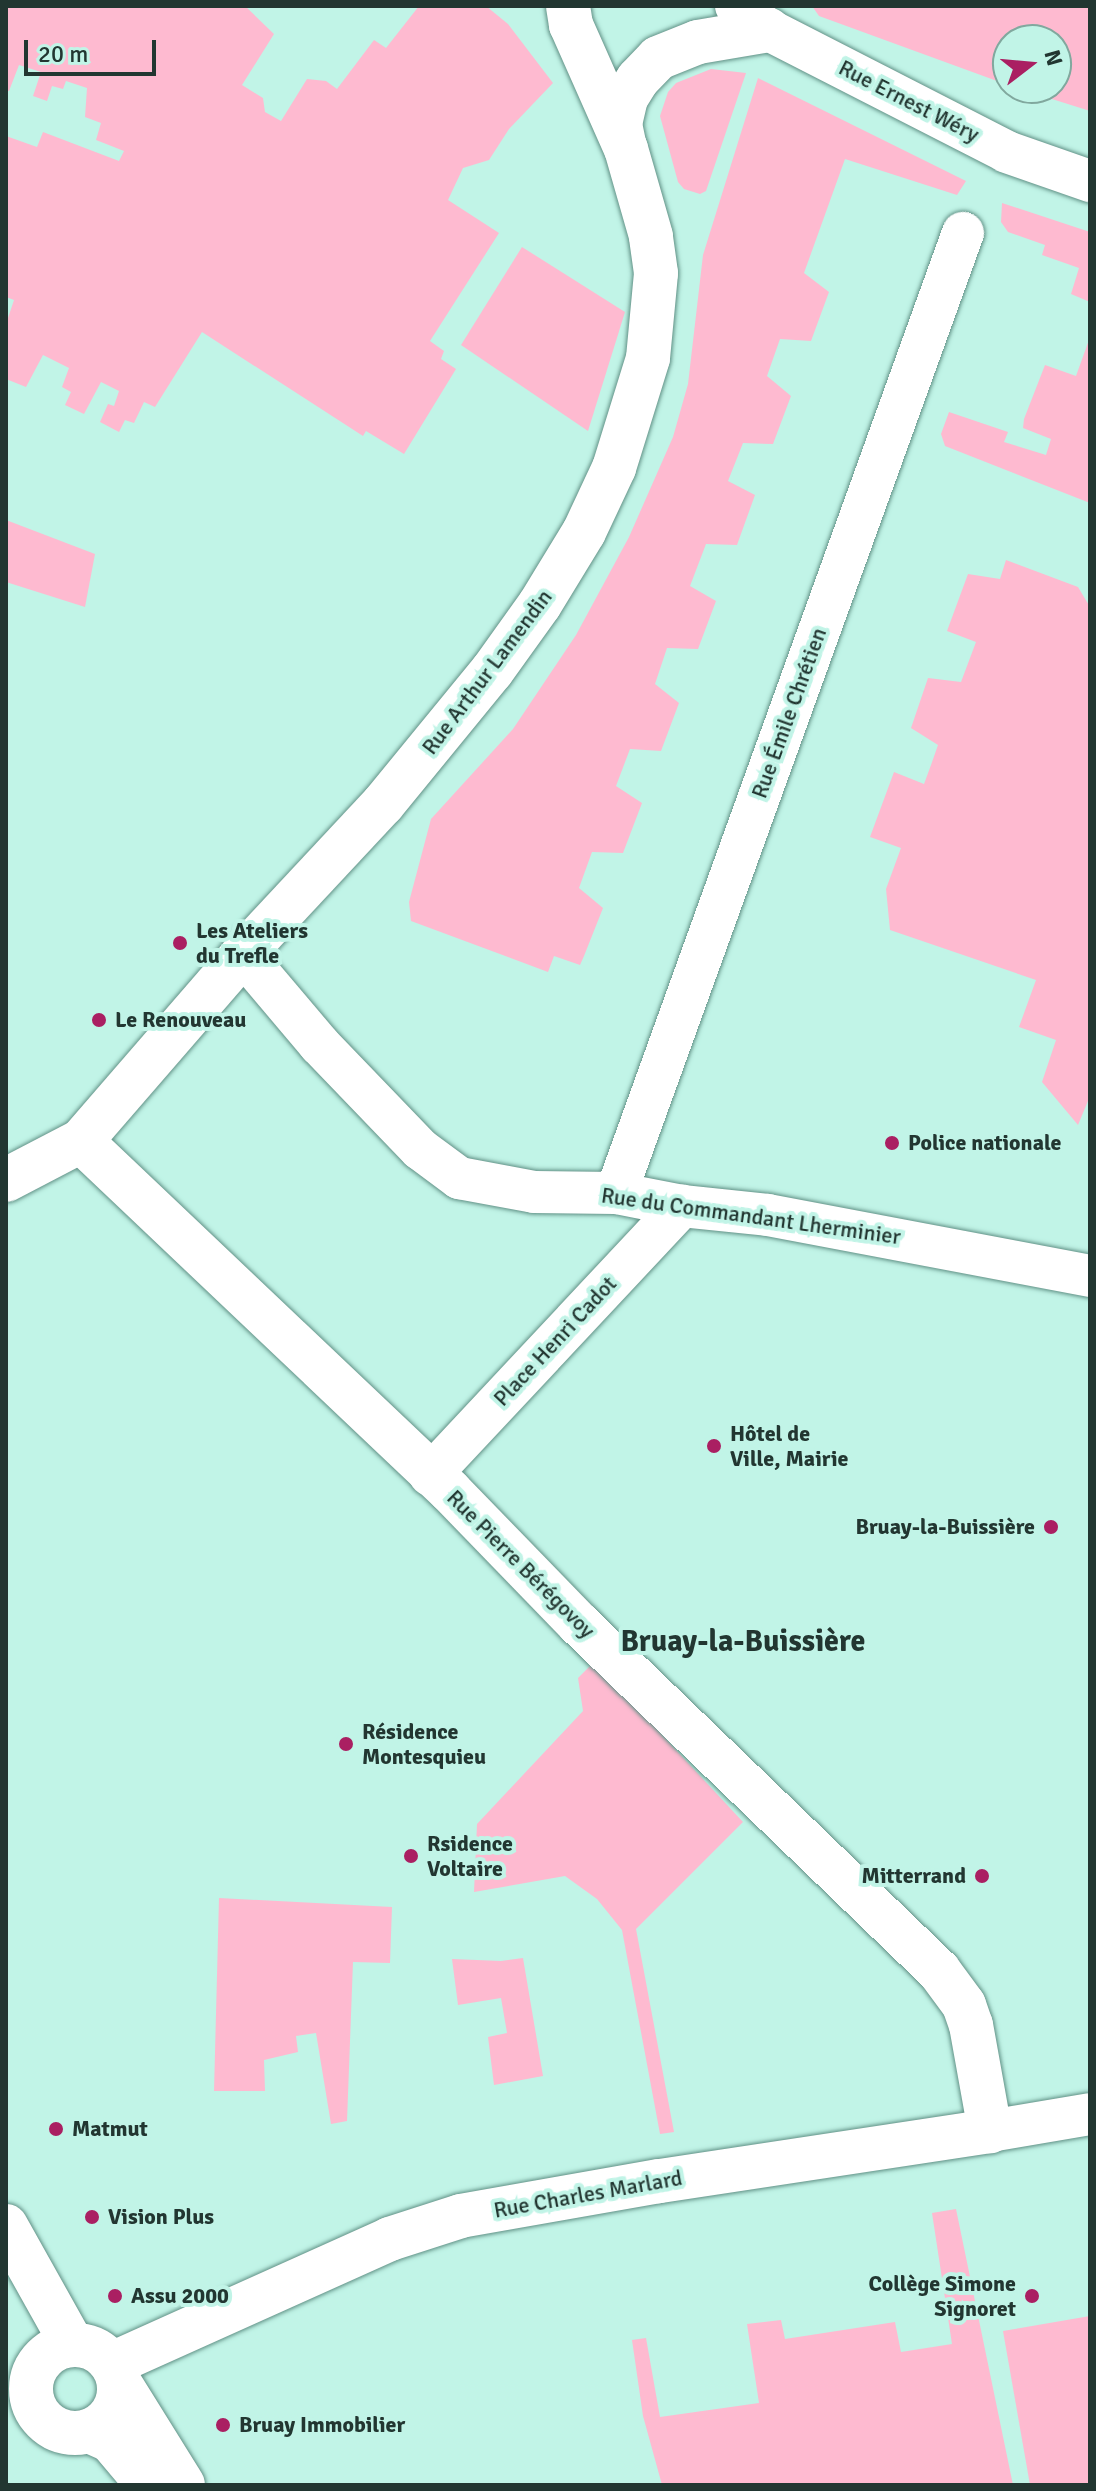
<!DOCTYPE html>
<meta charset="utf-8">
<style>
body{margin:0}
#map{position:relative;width:1096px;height:2491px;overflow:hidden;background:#c1f4e7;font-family:Signika,sans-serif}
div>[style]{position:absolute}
.green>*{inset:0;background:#febad0}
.roads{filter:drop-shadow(0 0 2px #619186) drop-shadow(0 0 2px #619186)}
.street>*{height:42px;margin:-21px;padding:0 21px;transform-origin:21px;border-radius:21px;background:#fff}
.secondary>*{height:44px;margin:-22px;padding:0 22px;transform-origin:22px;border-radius:22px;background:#fff}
.secondary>.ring{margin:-22px;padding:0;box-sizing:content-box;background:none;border:44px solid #fff;border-radius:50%}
.dots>*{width:22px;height:22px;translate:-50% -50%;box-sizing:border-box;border:4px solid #c1f4e7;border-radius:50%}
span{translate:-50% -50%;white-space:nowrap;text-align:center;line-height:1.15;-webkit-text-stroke:8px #c1f4e7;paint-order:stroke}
.street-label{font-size:22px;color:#223631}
.poi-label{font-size:22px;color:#223631;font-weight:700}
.left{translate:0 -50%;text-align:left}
.right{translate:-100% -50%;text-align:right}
.district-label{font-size:30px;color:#223631;font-weight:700}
.frame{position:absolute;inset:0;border:8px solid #223631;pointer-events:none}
.north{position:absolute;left:992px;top:24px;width:80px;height:80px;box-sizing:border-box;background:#c1f4e7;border:2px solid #81a89e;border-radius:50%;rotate:74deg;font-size:22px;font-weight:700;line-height:32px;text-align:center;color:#223631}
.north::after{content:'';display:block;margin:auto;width:28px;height:36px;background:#aa1f62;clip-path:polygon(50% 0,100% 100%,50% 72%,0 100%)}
.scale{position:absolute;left:24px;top:40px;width:132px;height:36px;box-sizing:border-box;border:4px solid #223631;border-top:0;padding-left:10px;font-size:24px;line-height:28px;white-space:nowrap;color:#223631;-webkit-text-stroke:6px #c1f4e7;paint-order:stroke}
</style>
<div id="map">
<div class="green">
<div style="clip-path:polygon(6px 6px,245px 6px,274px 34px,242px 85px,263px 98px,265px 112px,281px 121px,307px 79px,326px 81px,337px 89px,374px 40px,386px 48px,419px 6px,486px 6px,508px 24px,553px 83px,509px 129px,489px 160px,463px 168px,448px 200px,499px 233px,430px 341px,444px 351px,441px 359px,456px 369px,404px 454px,366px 431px,363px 436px,202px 332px,155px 407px,144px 402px,134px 423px,125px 420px,119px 432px,100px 422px,108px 404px,114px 406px,119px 391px,101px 382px,84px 414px,65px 405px,71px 392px,62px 387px,69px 368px,43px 355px,26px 387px,6px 379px,6px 324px,14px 300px,6px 297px,6px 136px,37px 147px,43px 132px,119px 161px,124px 151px,96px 140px,101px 123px,85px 117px,87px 88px,66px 81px,63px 89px,52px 86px,47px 101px,33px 96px,41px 72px,19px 65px,9px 91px,6px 91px)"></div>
<div style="clip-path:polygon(812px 6px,1090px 6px,1090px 111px,1017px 88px,1056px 88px,1056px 40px,1008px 40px,1008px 85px,819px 16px)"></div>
<div style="clip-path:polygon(711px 69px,746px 73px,706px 191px,700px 194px,684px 189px,678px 182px,660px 116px,668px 92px,676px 83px)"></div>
<div style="clip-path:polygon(758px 78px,966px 181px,957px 195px,845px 159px,804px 273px,829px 292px,811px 341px,780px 339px,767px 376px,791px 396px,773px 444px,743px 443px,728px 481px,755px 495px,737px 545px,706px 544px,690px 586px,716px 601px,698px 649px,667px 648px,655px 684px,679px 703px,661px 751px,630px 749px,616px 786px,642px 803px,623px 853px,592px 852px,579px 888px,603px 908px,584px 956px,580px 965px,554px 956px,548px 972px,411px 921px,409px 902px,431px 819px,513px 729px,576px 635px,629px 537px,673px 437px,688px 384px,703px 255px)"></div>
<div style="clip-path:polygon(1002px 203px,1090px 232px,1090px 302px,1071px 294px,1079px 268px,1042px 255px,1045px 245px,1008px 232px,1001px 222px)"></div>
<div style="clip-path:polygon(522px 247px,625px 312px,588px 431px,461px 345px)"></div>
<div style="clip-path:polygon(1090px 337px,1090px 503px,945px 446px,941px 434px,949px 412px,1008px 432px,1004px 442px,1046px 455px,1051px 439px,1023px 428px,1024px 419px,1045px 365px,1076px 376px)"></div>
<div style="clip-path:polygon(6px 520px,95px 554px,85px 607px,6px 582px)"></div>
<div style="clip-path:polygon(1006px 560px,1078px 587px,1090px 607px,1090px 1096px,1078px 1125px,1042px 1082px,1056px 1040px,1019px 1027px,1036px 980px,890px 930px,886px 889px,901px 848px,870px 837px,894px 772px,924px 784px,931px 765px,938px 745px,911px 728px,928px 678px,961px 682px,976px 642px,947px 631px,968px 574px,1000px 579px)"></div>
<div style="clip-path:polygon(594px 1662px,743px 1822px,636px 1929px,674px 2132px,660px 2134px,622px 1930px,597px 1899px,565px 1876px,474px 1892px,477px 1824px,583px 1711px,578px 1678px)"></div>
<div style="clip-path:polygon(219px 1898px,392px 1907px,390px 1963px,353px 1962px,347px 2121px,331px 2124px,316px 2033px,296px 2036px,298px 2052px,264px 2060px,265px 2091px,214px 2091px)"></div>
<div style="clip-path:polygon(523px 1958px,543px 2076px,494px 2085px,488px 2037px,507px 2033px,501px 1998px,458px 2005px,452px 1959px,501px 1961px)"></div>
<div style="clip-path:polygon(956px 2209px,1013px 2485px,662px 2485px,643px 2416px,632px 2340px,646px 2338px,660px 2417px,759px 2403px,747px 2324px,781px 2320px,785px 2339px,895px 2322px,901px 2352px,952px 2344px,932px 2213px)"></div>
<div style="clip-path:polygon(1090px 2316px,1090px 2483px,1030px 2485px,1003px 2331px)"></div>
</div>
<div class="roads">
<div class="street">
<div style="left:736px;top:6px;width:41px;rotate:36deg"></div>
<div style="left:769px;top:30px;width:267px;rotate:27.1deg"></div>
<div style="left:1007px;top:152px;width:88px;rotate:19.3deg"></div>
<div style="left:243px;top:954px;width:118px;rotate:49.8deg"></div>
<div style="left:319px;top:1044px;width:146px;rotate:46.1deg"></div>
<div style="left:420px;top:1149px;width:49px;rotate:36.6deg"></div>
<div style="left:459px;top:1178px;width:76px;rotate:10.6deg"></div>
<div style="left:534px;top:1192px;width:82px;rotate:0.7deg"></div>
<div style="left:616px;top:1193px;width:67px;rotate:11.1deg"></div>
<div style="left:682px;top:1206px;width:86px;rotate:6deg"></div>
<div style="left:768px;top:1215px;width:328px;rotate:10.7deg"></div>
<div style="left:616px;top:1193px;width:1021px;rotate:-70.13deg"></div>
<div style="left:430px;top:1475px;width:369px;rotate:-46.9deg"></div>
<div style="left:990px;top:2131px;width:101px;rotate:-9.6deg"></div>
</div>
<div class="secondary">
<div style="left:624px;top:143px;width:19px;rotate:-102deg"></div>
<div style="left:620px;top:124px;width:27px;rotate:-77deg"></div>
<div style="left:626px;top:98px;width:22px;rotate:-58deg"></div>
<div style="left:638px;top:79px;width:29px;rotate:-46deg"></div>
<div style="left:658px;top:58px;width:43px;rotate:-21.8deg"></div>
<div style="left:698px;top:42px;width:72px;rotate:-9.6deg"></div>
<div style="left:81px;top:1141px;width:509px;rotate:43.49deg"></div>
<div style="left:450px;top:1491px;width:185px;rotate:45.9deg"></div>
<div style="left:579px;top:1624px;width:500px;rotate:43.95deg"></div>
<div style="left:939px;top:1971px;width:42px;rotate:53.7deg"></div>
<div style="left:964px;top:2005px;width:21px;rotate:71deg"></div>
<div style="left:971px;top:2025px;width:108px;rotate:79.8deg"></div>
<div style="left:990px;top:2131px;width:335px;rotate:171.4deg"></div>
<div style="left:659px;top:2181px;width:201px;rotate:170deg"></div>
<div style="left:461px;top:2216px;width:75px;rotate:162.1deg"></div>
<div style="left:390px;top:2239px;width:305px;rotate:155.8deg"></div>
<div style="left:6px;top:1180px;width:85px;rotate:-27.5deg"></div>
<div style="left:81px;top:1141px;width:247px;rotate:-49.1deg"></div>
<div style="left:243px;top:954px;width:205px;rotate:-47deg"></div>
<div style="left:383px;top:804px;width:172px;rotate:-50.7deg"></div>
<div style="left:492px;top:671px;width:82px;rotate:-54.4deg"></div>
<div style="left:540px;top:604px;width:84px;rotate:-58.6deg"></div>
<div style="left:584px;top:532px;width:71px;rotate:-64.9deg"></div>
<div style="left:614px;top:468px;width:115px;rotate:-72.8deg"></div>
<div style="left:648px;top:358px;width:85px;rotate:-84.6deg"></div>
<div style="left:656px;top:273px;width:37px;rotate:-98deg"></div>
<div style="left:651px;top:236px;width:91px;rotate:-106deg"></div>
<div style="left:626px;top:149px;width:136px;rotate:-113.9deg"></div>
<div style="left:571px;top:25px;width:19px;rotate:-99deg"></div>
<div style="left:6px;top:2226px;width:135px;rotate:60.8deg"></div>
<div class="ring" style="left:31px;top:2345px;width:44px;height:44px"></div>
<div style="left:119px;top:2382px;width:121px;rotate:58.1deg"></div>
<div style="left:89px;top:2431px;width:24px;rotate:24deg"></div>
<div style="left:111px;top:2441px;width:57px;rotate:49.9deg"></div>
</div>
</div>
<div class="dots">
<div style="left:180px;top:943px;background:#aa1f62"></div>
<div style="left:99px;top:1020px;background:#aa1f62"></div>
<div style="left:892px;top:1143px;background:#aa1f62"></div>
<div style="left:714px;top:1446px;background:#aa1f62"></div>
<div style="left:1051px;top:1527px;background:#aa1f62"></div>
<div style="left:346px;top:1744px;background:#aa1f62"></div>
<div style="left:411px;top:1856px;background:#aa1f62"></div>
<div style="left:982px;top:1876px;background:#aa1f62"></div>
<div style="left:56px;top:2129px;background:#aa1f62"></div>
<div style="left:92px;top:2217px;background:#aa1f62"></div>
<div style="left:115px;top:2296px;background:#aa1f62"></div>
<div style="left:1032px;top:2296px;background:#aa1f62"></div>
<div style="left:223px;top:2425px;background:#aa1f62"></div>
</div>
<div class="street-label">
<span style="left:909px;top:101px;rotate:27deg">Rue Ernest Wéry</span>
<span style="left:487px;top:672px;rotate:-53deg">Rue Arthur Lamendin</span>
<span style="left:789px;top:713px;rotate:-70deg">Rue Émile Chrétien</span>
<span style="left:751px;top:1216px;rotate:8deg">Rue du Commandant Lherminier</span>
<span style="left:555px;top:1341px;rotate:-47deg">Place Henri Cadot</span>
<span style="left:521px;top:1564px;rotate:45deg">Rue Pierre Bérégovoy</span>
<span style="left:588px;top:2194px;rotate:-10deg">Rue Charles Marlard</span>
</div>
<div class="poi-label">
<span class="left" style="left:196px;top:943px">Les Ateliers<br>du Trefle</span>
<span class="left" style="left:115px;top:1020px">Le Renouveau</span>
<span class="left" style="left:908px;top:1143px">Police nationale</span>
<span class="left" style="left:730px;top:1446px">Hôtel de<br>Ville, Mairie</span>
<span class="right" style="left:1035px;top:1527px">Bruay-la-Buissière</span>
<span class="left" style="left:362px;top:1744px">Résidence<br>Montesquieu</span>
<span class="left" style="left:427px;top:1856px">Rsidence<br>Voltaire</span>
<span class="right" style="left:966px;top:1876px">Mitterrand</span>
<span class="left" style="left:72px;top:2129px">Matmut</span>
<span class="left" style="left:108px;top:2217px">Vision Plus</span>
<span class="right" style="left:1016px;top:2296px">Collège Simone<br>Signoret</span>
<span class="left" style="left:131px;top:2296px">Assu 2000</span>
<span class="left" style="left:239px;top:2425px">Bruay Immobilier</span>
</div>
<div class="district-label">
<span style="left:743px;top:1642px">Bruay-la-Buissière</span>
</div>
<div class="frame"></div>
<div class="north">N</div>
<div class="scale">20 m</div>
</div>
